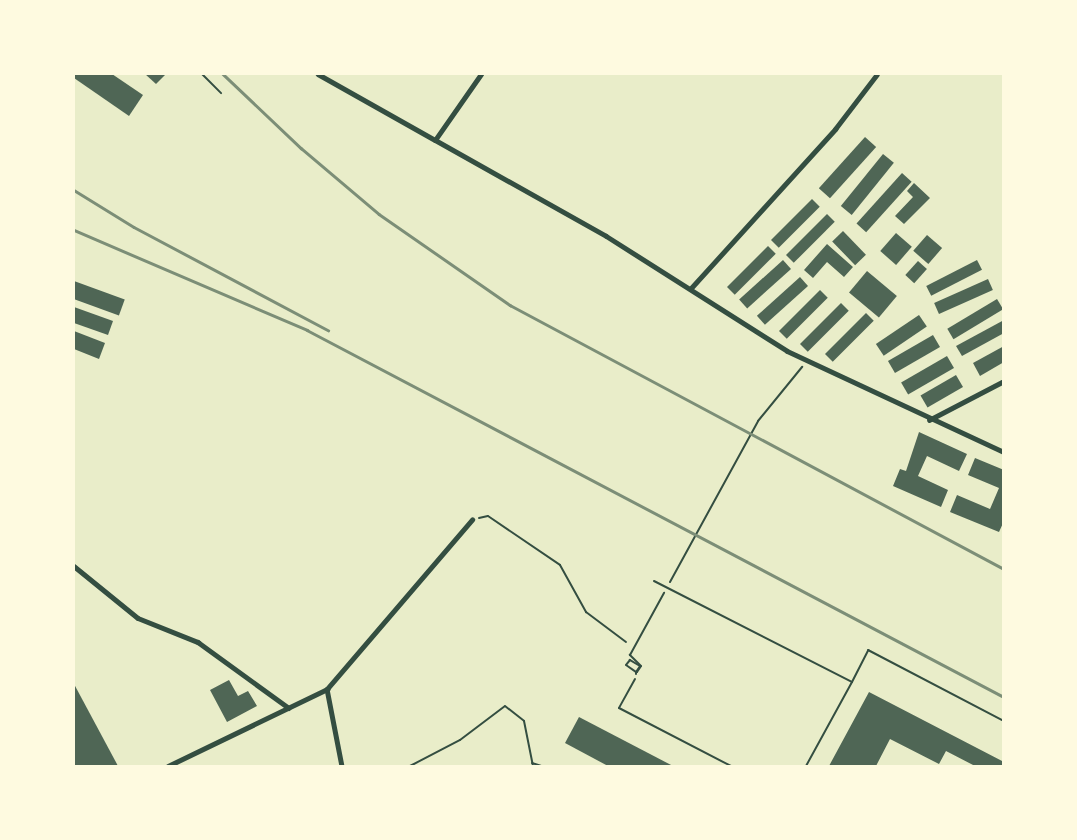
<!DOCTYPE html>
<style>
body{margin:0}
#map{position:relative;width:1077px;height:840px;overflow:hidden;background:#e9edc9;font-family:Mulish,sans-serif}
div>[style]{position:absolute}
.building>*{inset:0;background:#4f6655;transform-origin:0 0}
.path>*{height:2px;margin:-1px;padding:0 1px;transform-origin:1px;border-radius:1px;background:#344e41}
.service>*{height:2px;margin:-1px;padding:0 1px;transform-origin:1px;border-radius:1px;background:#344e41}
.minor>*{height:4.5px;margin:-2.25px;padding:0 2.25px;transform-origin:2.25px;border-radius:2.25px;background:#344e41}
.tertiary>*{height:5px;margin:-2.5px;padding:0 2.5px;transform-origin:2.5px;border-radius:2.5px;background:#344e41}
.rail>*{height:2.5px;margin:-1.25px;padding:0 1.25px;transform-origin:1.25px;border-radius:1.25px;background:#7c8e77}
span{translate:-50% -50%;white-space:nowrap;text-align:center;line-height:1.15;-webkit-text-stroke:5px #fefae0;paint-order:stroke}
.frame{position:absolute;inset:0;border:75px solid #fefae0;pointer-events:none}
</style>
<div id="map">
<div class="building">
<div style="clip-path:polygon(74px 74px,112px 74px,143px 95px,129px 116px,74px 78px)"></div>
<div style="clip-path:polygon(145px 74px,166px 74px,156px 84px)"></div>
<div style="left:865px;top:137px;width:15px;height:69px;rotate:42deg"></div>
<div style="left:883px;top:154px;width:14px;height:67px;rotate:39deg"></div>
<div style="left:902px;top:173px;width:13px;height:68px;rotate:42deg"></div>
<div style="clip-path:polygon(914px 183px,930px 198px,904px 224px,895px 216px,913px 197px,907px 191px)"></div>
<div style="left:812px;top:199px;width:11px;height:58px;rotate:45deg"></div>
<div style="left:827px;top:214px;width:11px;height:58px;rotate:45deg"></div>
<div style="left:843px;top:231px;width:33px;height:15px;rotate:46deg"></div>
<div style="left:896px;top:233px;width:21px;height:24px;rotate:41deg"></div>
<div style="left:927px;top:235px;width:20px;height:21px;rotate:41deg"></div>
<div style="clip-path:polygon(827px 244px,853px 267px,844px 277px,827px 262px,813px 278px,804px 270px)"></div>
<div style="left:768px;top:246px;width:11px;height:58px;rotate:45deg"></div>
<div style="left:783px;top:260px;width:12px;height:59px;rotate:48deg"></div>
<div style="left:977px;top:260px;width:11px;height:57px;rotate:63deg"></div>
<div style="left:918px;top:261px;width:12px;height:19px;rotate:42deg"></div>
<div style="left:867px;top:271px;width:39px;height:28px;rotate:40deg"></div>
<div style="left:800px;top:277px;width:12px;height:58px;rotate:48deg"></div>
<div style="left:988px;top:279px;width:12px;height:59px;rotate:66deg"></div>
<div style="left:74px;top:281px;width:54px;height:17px;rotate:20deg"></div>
<div style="left:820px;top:290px;width:11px;height:58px;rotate:45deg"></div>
<div style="left:997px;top:299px;width:12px;height:58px;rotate:59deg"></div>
<div style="left:841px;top:303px;width:11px;height:58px;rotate:45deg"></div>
<div style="clip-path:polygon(74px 307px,113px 321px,108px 335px,74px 323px)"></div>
<div style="left:866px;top:313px;width:11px;height:58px;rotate:45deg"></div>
<div style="left:919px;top:315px;width:14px;height:52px;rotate:56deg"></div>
<div style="clip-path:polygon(1004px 320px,1004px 333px,962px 356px,956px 346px)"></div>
<div style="clip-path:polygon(74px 331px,105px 343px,99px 359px,74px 349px)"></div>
<div style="left:933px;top:335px;width:14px;height:52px;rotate:60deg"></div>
<div style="clip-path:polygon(1004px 346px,1004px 362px,980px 376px,973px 363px)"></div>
<div style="left:947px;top:356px;width:14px;height:53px;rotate:60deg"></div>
<div style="left:956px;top:375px;width:14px;height:41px;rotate:60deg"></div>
<div style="clip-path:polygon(919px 432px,967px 454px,959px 471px,927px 456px,918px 476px,948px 490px,941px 507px,893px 486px,900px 469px,906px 471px)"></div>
<div style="clip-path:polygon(975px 458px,1004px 470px,1004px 521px,999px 532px,950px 512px,957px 495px,990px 509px,999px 488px,968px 475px)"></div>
<div style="clip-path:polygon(229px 680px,238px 696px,248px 691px,257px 706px,227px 722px,210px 690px)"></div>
<div style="clip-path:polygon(74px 684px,118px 766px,74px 766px)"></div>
<div style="clip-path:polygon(869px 692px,1004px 762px,1004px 766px,975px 766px,946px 751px,939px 764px,890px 739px,876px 766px,829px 766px)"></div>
<div style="clip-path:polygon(579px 717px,673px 766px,608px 766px,565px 743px)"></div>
</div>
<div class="path">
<div style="left:479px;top:518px;width:9px;rotate:-13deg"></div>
<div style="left:488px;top:516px;width:87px;rotate:34.2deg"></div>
<div style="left:560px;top:565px;width:54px;rotate:61deg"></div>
<div style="left:586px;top:612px;width:50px;rotate:36.9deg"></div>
<div style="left:670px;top:582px;width:183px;rotate:-61.3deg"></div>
<div style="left:758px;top:421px;width:70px;rotate:-50.8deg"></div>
<div style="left:636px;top:674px;width:2px;rotate:-90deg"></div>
<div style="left:636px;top:672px;width:7px;rotate:-56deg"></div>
<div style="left:640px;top:666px;width:12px;rotate:-149deg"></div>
<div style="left:630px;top:660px;width:6px;rotate:129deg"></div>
<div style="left:626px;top:665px;width:12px;rotate:35deg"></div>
<div style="left:636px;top:672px;width:1px"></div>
<div style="left:637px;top:672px;width:7px;rotate:-56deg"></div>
<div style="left:641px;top:666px;width:16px;rotate:-135deg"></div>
<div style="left:630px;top:655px;width:71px;rotate:-61.3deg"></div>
</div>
<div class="service">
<div style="left:202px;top:74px;width:27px;rotate:45deg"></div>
<div style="left:654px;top:581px;width:222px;rotate:27deg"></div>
<div style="left:852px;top:682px;width:96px;rotate:118.7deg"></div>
<div style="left:635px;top:679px;width:33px;rotate:119deg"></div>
<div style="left:619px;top:708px;width:126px;rotate:27.4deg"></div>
<div style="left:852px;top:682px;width:36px;rotate:-63deg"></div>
<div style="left:868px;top:650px;width:153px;rotate:27.6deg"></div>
<div style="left:532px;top:763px;width:9px;rotate:18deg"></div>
<div style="left:410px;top:766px;width:56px;rotate:-27.5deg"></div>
<div style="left:460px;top:740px;width:56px;rotate:-37.1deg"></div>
<div style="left:505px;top:706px;width:24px;rotate:38deg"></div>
<div style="left:524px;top:721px;width:46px;rotate:78.7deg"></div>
</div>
<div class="minor">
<div style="left:318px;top:74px;width:134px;rotate:29.4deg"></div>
<div style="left:929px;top:420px;width:85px;rotate:-27.5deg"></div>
<div style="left:74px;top:566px;width:82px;rotate:39.1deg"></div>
<div style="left:138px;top:618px;width:65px;rotate:21.8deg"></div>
<div style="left:198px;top:642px;width:112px;rotate:36deg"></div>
<div style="left:327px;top:689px;width:78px;rotate:79deg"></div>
<div style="left:168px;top:766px;width:177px;rotate:-25.8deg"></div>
<div style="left:327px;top:689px;width:223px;rotate:-49.4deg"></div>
</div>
<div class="tertiary">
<div style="left:481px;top:74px;width:80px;rotate:124.9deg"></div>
<div style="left:435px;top:140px;width:196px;rotate:29.3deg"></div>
<div style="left:606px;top:236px;width:214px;rotate:32.4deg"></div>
<div style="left:787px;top:351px;width:239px;rotate:25deg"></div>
<div style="left:691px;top:288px;width:215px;rotate:-47.8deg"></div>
<div style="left:835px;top:129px;width:69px;rotate:-52.6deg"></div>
</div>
<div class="rail">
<div style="left:223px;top:74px;width:108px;rotate:43.5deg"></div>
<div style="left:301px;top:148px;width:102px;rotate:40.2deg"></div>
<div style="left:379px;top:214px;width:160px;rotate:34.8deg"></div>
<div style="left:510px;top:305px;width:560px;rotate:28.12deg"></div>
<div style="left:74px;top:190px;width:70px;rotate:31.7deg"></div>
<div style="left:134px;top:227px;width:220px;rotate:28deg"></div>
<div style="left:74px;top:230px;width:254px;rotate:23.2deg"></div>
<div style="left:307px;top:330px;width:788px;rotate:27.77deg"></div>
</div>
<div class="frame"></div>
</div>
